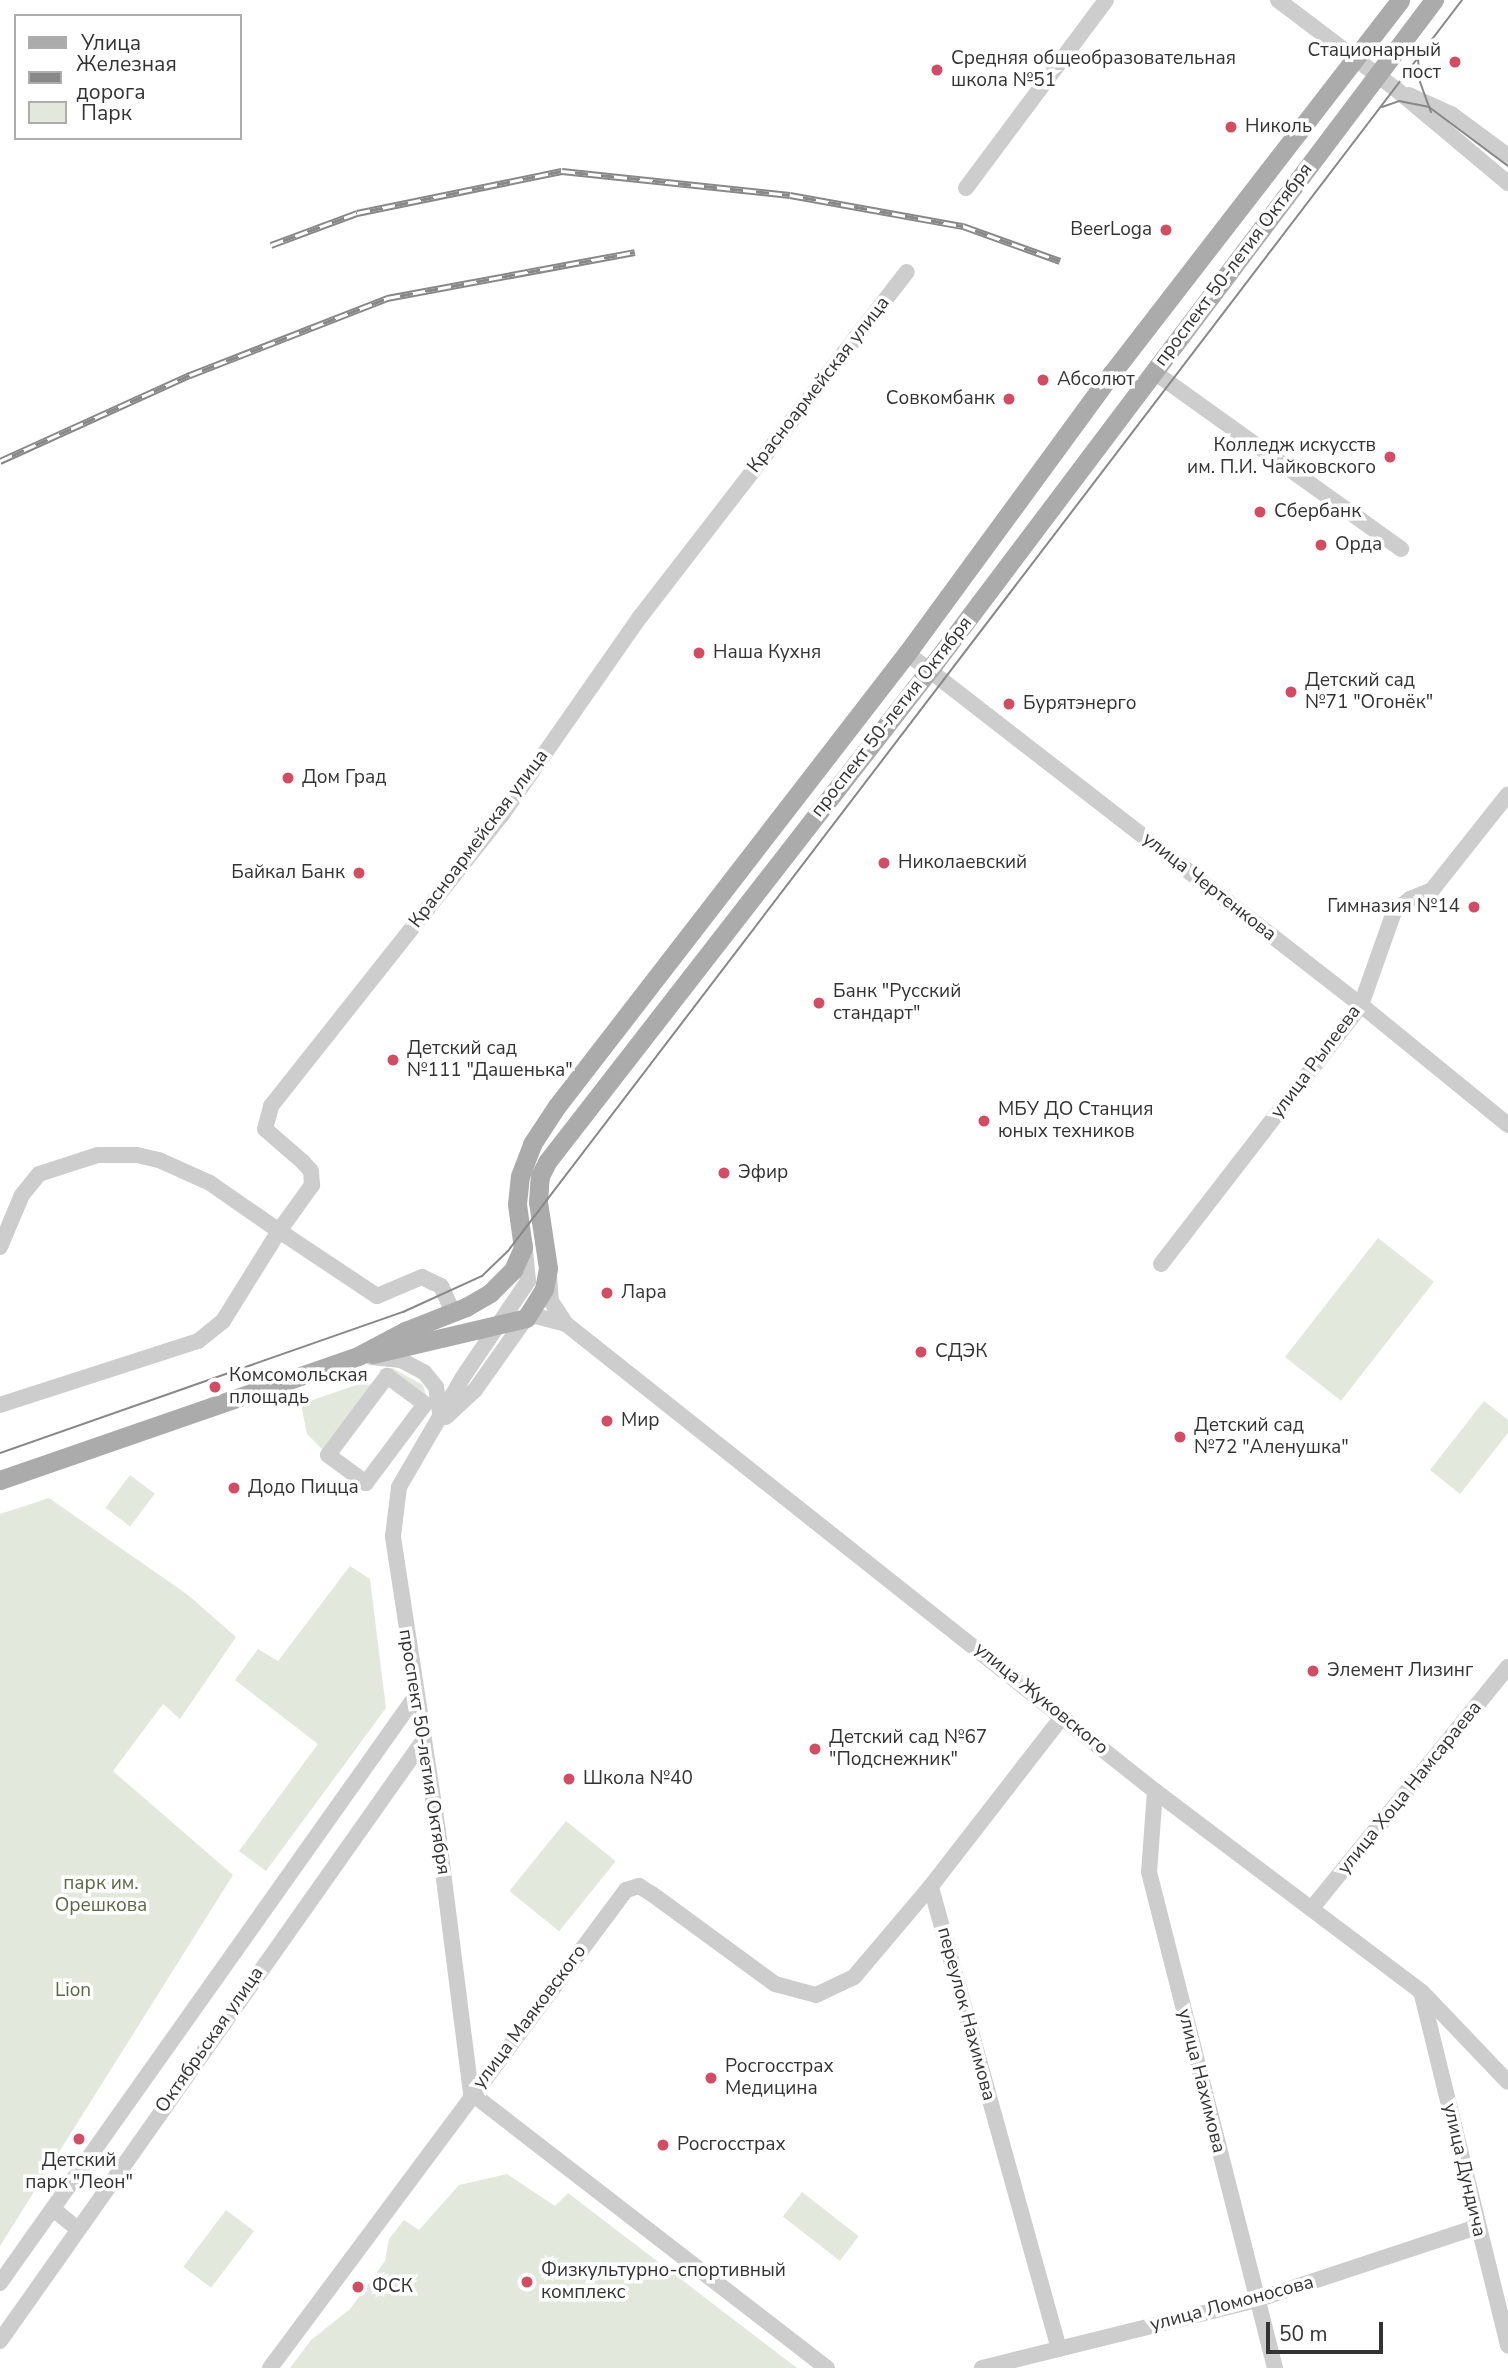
<!DOCTYPE html>
<meta charset="utf-8">
<style>
body{margin:0}
#map{position:relative;width:1508px;height:2368px;overflow:hidden;background:#fff;font-family:"Nunito Sans",sans-serif}
div>[style]{position:absolute}
.green>*{inset:0;background:#e3e8dd;transform-origin:0 0}
.minor>*{height:16px;margin:-8px;padding:0 8px;transform-origin:8px;border-radius:8px;background:#cdcdcd}
.major>*{height:19px;margin:-9.5px;padding:0 9.5px;transform-origin:9.5px;border-radius:9.5px;background:#ababab}
.tram>*{height:2px;margin:-1px;padding:0 1px;transform-origin:1px;border-radius:1px;background:#888}
.rail>*{height:7px;margin-top:-3.5px;transform-origin:0;background:repeating-linear-gradient(90deg,#fff 0 13px,#888 0 26px);box-sizing:border-box;border-block:2px solid #888}
.dots>*{width:19px;height:19px;translate:-50% -50%;box-sizing:border-box;border:4px solid #fff;border-radius:50%}
span{translate:-50% -50%;white-space:nowrap;text-align:center;line-height:1.15;-webkit-text-stroke:7px #fff;paint-order:stroke}
.poi-label{font-size:19px;color:#333}
.right{translate:-100% -50%;text-align:right}
.left{translate:0 -50%;text-align:left}
.street-label{font-size:19px;color:#333}
.park-label{font-size:19px;color:#596a44}
.legend{position:absolute;left:14px;top:14px;width:228px;height:126px;box-sizing:border-box;background:#fff;border:2px solid #adadad;margin:0;padding:9px 12px;list-style:none;font-size:21px;color:#333}
.legend li{display:flex;align-items:center;gap:14px;height:35px}
.legend b{width:35px;border:2px solid #adadad}
.scale{position:absolute;left:1266px;top:2322px;width:117px;height:32px;box-sizing:border-box;border:4px solid #333;border-top:0;padding-left:9px;font-size:21px;line-height:24px;white-space:nowrap;color:#333;-webkit-text-stroke:5px #fff;paint-order:stroke}
</style>
<div id="map">
<div class="green">
<div style="left:1378px;top:1238px;width:71px;height:151px;rotate:38deg"></div>
<div style="clip-path:polygon(392px 1368px,423px 1385px,429px 1406px,379px 1370px)"></div>
<div style="clip-path:polygon(368px 1381px,377px 1389px,328px 1455px,307px 1434px,301px 1404px)"></div>
<div style="clip-path:polygon(1484px 1401px,1508px 1420px,1508px 1433px,1460px 1494px,1430px 1470px)"></div>
<div style="left:130px;top:1475px;width:31px;height:41px;rotate:37deg"></div>
<div style="clip-path:polygon(49px 1498px,188px 1595px,236px 1637px,180px 1719px,163px 1704px,113px 1771px,233px 1875px,0 2246px,0 1514px)"></div>
<div style="clip-path:polygon(350px 1566px,370px 1579px,386px 1708px,266px 1871px,239px 1851px,318px 1744px,235px 1680px,258px 1649px,278px 1661px)"></div>
<div style="left:566px;top:1821px;width:64px;height:90px;rotate:39deg"></div>
<div style="clip-path:polygon(507px 2174px,555px 2206px,568px 2193px,797px 2368px,290px 2368px,311px 2340px,350px 2309px,385px 2261px,389px 2239px,404px 2220px,419px 2230px,459px 2185px)"></div>
<div style="left:802px;top:2192px;width:72px;height:31px;rotate:38deg"></div>
<div style="left:226px;top:2210px;width:35px;height:71px;rotate:37deg"></div>
</div>
<div class="minor">
<div style="left:1278px;top:0;width:149px;rotate:37.1deg"></div>
<div style="left:1397px;top:90px;width:145px;rotate:40deg"></div>
<div style="left:1409px;top:95px;width:46px;rotate:24.3deg"></div>
<div style="left:1451px;top:114px;width:71px;rotate:36.4deg"></div>
<div style="left:966px;top:188px;width:234px;rotate:-53.3deg"></div>
<div style="left:1154px;top:372px;width:304px;rotate:35.6deg"></div>
<div style="left:907px;top:653px;width:574px;rotate:37.79deg"></div>
<div style="left:1361px;top:1005px;width:190px;rotate:39.2deg"></div>
<div style="left:0;top:1247px;width:56px;rotate:-67.1deg"></div>
<div style="left:22px;top:1195px;width:27px;rotate:-51deg"></div>
<div style="left:39px;top:1174px;width:62px;rotate:-17.9deg"></div>
<div style="left:98px;top:1155px;width:39px"></div>
<div style="left:137px;top:1155px;width:23px;rotate:13deg"></div>
<div style="left:159px;top:1160px;width:56px;rotate:24.3deg"></div>
<div style="left:210px;top:1183px;width:84px;rotate:34.8deg"></div>
<div style="left:279px;top:1231px;width:106px;rotate:121.9deg"></div>
<div style="left:223px;top:1321px;width:32px;rotate:141deg"></div>
<div style="left:198px;top:1341px;width:208px;rotate:162.1deg"></div>
<div style="left:1161px;top:1264px;width:327px;rotate:-52.3deg"></div>
<div style="left:1361px;top:1005px;width:99px;rotate:-70.5deg"></div>
<div style="left:1394px;top:912px;width:21px;rotate:-39deg"></div>
<div style="left:1410px;top:899px;width:24px;rotate:-22deg"></div>
<div style="left:1432px;top:890px;width:122px;rotate:-51.6deg"></div>
<div style="left:549px;top:1275px;width:26px;rotate:86deg"></div>
<div style="left:551px;top:1301px;width:27px;rotate:57deg"></div>
<div style="left:566px;top:1324px;width:752px;rotate:38.41deg"></div>
<div style="left:1155px;top:1791px;width:334px;rotate:37deg"></div>
<div style="left:1422px;top:1992px;width:124px;rotate:46.3deg"></div>
<div style="left:453px;top:1312px;width:29px;rotate:-115deg"></div>
<div style="left:441px;top:1286px;width:10px;rotate:-156deg"></div>
<div style="left:432px;top:1282px;width:11px;rotate:-153deg"></div>
<div style="left:422px;top:1277px;width:49px;rotate:157.1deg"></div>
<div style="left:377px;top:1296px;width:118px;rotate:-146.4deg"></div>
<div style="left:279px;top:1231px;width:57px;rotate:-54.3deg"></div>
<div style="left:312px;top:1185px;width:14px;rotate:-94deg"></div>
<div style="left:311px;top:1171px;width:12px;rotate:-132deg"></div>
<div style="left:303px;top:1162px;width:50px;rotate:-139deg"></div>
<div style="left:265px;top:1129px;width:24px;rotate:-75deg"></div>
<div style="left:271px;top:1106px;width:370px;rotate:-51.6deg"></div>
<div style="left:501px;top:816px;width:243px;rotate:-55.1deg"></div>
<div style="left:640px;top:617px;width:436px;rotate:-52.3deg"></div>
<div style="left:371px;top:1357px;width:30px;rotate:6deg"></div>
<div style="left:401px;top:1360px;width:26px;rotate:28deg"></div>
<div style="left:424px;top:1372px;width:19px;rotate:51deg"></div>
<div style="left:436px;top:1387px;width:31px;rotate:81deg"></div>
<div style="left:387px;top:1376px;width:47px;rotate:36.4deg"></div>
<div style="left:425px;top:1404px;width:99px;rotate:126.8deg"></div>
<div style="left:366px;top:1483px;width:47px;rotate:-143.6deg"></div>
<div style="left:328px;top:1455px;width:99px;rotate:-53.2deg"></div>
<div style="left:446px;top:1417px;width:40px;rotate:-43deg"></div>
<div style="left:475px;top:1390px;width:88px;rotate:-54.7deg"></div>
<div style="left:526px;top:1318px;width:10px;rotate:-11deg"></div>
<div style="left:536px;top:1316px;width:31px;rotate:15deg"></div>
<div style="left:1155px;top:1791px;width:81px;rotate:94.2deg"></div>
<div style="left:1149px;top:1872px;width:512px;rotate:75.75deg"></div>
<div style="left:1312px;top:1908px;width:311px;rotate:-50.9deg"></div>
<div style="left:1422px;top:1995px;width:361px;rotate:76.2deg"></div>
<div style="left:471px;top:2093px;width:264px;rotate:-97.2deg"></div>
<div style="left:438px;top:1831px;width:298px;rotate:-98.7deg"></div>
<div style="left:393px;top:1536px;width:49px;rotate:-83deg"></div>
<div style="left:399px;top:1487px;width:127px;rotate:-59.8deg"></div>
<div style="left:463px;top:1377px;width:116px;rotate:-55.9deg"></div>
<div style="left:528px;top:1281px;width:41px;rotate:-95.6deg"></div>
<div style="left:471px;top:2093px;width:450px;rotate:37.7deg"></div>
<div style="left:53px;top:2209px;width:32px;rotate:39deg"></div>
<div style="left:0;top:2283px;width:718px;rotate:-54.69deg"></div>
<div style="left:0;top:2341px;width:734px;rotate:-54.82deg"></div>
<div style="left:1059px;top:2349px;width:480px;rotate:-105.5deg"></div>
<div style="left:931px;top:1886px;width:214px;rotate:-52.2deg"></div>
<div style="left:270px;top:2368px;width:596px;rotate:-53.32deg"></div>
<div style="left:626px;top:1890px;width:14px;rotate:-17deg"></div>
<div style="left:639px;top:1886px;width:15px;rotate:32deg"></div>
<div style="left:652px;top:1894px;width:152px;rotate:36.2deg"></div>
<div style="left:775px;top:1984px;width:42px;rotate:15deg"></div>
<div style="left:816px;top:1995px;width:42px;rotate:-25.3deg"></div>
<div style="left:854px;top:1977px;width:119px;rotate:-49.8deg"></div>
<div style="left:982px;top:2368px;width:282px;rotate:-13.9deg"></div>
<div style="left:1256px;top:2300px;width:233px;rotate:-18.3deg"></div>
</div>
<div class="major">
<div style="left:373px;top:1354px;width:157px;rotate:-13.2deg"></div>
<div style="left:526px;top:1318px;width:34px;rotate:-58deg"></div>
<div style="left:544px;top:1289px;width:21px;rotate:-79deg"></div>
<div style="left:548px;top:1268px;width:67px;rotate:-98.6deg"></div>
<div style="left:538px;top:1202px;width:26px;rotate:-86deg"></div>
<div style="left:540px;top:1176px;width:16px;rotate:-63deg"></div>
<div style="left:547px;top:1162px;width:624px;rotate:-52.16deg"></div>
<div style="left:930px;top:669px;width:838px;rotate:-53.01deg"></div>
<div style="left:0;top:1480px;width:379px;rotate:-19.1deg"></div>
<div style="left:358px;top:1356px;width:53px;rotate:-28deg"></div>
<div style="left:405px;top:1331px;width:66px;rotate:-21.5deg"></div>
<div style="left:466px;top:1307px;width:28px;rotate:-30deg"></div>
<div style="left:490px;top:1293px;width:33px;rotate:-45deg"></div>
<div style="left:513px;top:1270px;width:24px;rotate:-66deg"></div>
<div style="left:523px;top:1248px;width:44px;rotate:-97.8deg"></div>
<div style="left:517px;top:1204px;width:28px;rotate:-84deg"></div>
<div style="left:520px;top:1176px;width:34px;rotate:-69deg"></div>
<div style="left:532px;top:1144px;width:45px;rotate:-56.7deg"></div>
<div style="left:557px;top:1106px;width:572px;rotate:-52.31deg"></div>
<div style="left:907px;top:653px;width:347px;rotate:-53.8deg"></div>
<div style="left:1112px;top:373px;width:471px;rotate:-52.3deg"></div>
</div>
<div class="tram">
<div style="left:1418px;top:59px;width:23px;rotate:85deg"></div>
<div style="left:1420px;top:82px;width:32px;rotate:70deg"></div>
<div style="left:1382px;top:107px;width:18px;rotate:-19deg"></div>
<div style="left:1399px;top:101px;width:31px;rotate:11deg"></div>
<div style="left:1429px;top:107px;width:99px;rotate:36.8deg"></div>
<div style="left:0;top:1453px;width:427px;rotate:-19.3deg"></div>
<div style="left:403px;top:1312px;width:87px;rotate:-24.5deg"></div>
<div style="left:482px;top:1276px;width:36px;rotate:-44deg"></div>
<div style="left:508px;top:1251px;width:1573px;rotate:-52.67deg"></div>
</div>
<div class="rail">
<div style="left:271px;top:245px;width:92px;rotate:-20.4deg"></div>
<div style="left:357px;top:213px;width:209px;rotate:-11.6deg"></div>
<div style="left:562px;top:171px;width:229px;rotate:6deg"></div>
<div style="left:790px;top:195px;width:176px;rotate:10.2deg"></div>
<div style="left:963px;top:226px;width:103px;rotate:19.8deg"></div>
<div style="left:0;top:461px;width:209px;rotate:-24.4deg"></div>
<div style="left:190px;top:375px;width:212px;rotate:-21.3deg"></div>
<div style="left:387px;top:298px;width:252px;rotate:-10.5deg"></div>
</div>
<div class="dots">
<div style="left:1455px;top:62px;background:#d24c63"></div>
<div style="left:937px;top:70px;background:#d24c63"></div>
<div style="left:1231px;top:127px;background:#d24c63"></div>
<div style="left:1166px;top:230px;background:#d24c63"></div>
<div style="left:1043px;top:380px;background:#d24c63"></div>
<div style="left:1009px;top:399px;background:#d24c63"></div>
<div style="left:1390px;top:457px;background:#d24c63"></div>
<div style="left:1260px;top:512px;background:#d24c63"></div>
<div style="left:1321px;top:545px;background:#d24c63"></div>
<div style="left:699px;top:653px;background:#d24c63"></div>
<div style="left:1291px;top:692px;background:#d24c63"></div>
<div style="left:1009px;top:704px;background:#d24c63"></div>
<div style="left:288px;top:778px;background:#d24c63"></div>
<div style="left:884px;top:863px;background:#d24c63"></div>
<div style="left:359px;top:873px;background:#d24c63"></div>
<div style="left:1474px;top:907px;background:#d24c63"></div>
<div style="left:819px;top:1003px;background:#d24c63"></div>
<div style="left:393px;top:1060px;background:#d24c63"></div>
<div style="left:984px;top:1121px;background:#d24c63"></div>
<div style="left:724px;top:1173px;background:#d24c63"></div>
<div style="left:607px;top:1293px;background:#d24c63"></div>
<div style="left:921px;top:1352px;background:#d24c63"></div>
<div style="left:215px;top:1387px;background:#d24c63"></div>
<div style="left:607px;top:1421px;background:#d24c63"></div>
<div style="left:1180px;top:1437px;background:#d24c63"></div>
<div style="left:234px;top:1488px;background:#d24c63"></div>
<div style="left:1313px;top:1671px;background:#d24c63"></div>
<div style="left:815px;top:1749px;background:#d24c63"></div>
<div style="left:569px;top:1779px;background:#d24c63"></div>
<div style="left:711px;top:2078px;background:#d24c63"></div>
<div style="left:79px;top:2139px;background:#d24c63"></div>
<div style="left:663px;top:2145px;background:#d24c63"></div>
<div style="left:527px;top:2282px;background:#d24c63"></div>
<div style="left:358px;top:2287px;background:#d24c63"></div>
</div>
<div class="poi-label">
<span class="right" style="left:1441px;top:62px">Стационарный<br>пост</span>
<span class="left" style="left:951px;top:70px">Средняя общеобразовательная<br>школа №51</span>
<span class="left" style="left:1245px;top:127px">Николь</span>
<span class="right" style="left:1152px;top:230px">BeerLoga</span>
<span class="left" style="left:1057px;top:380px">Абсолют</span>
<span class="right" style="left:995px;top:399px">Совкомбанк</span>
<span class="right" style="left:1376px;top:457px">Колледж искусств<br>им. П.И. Чайковского</span>
<span class="left" style="left:1274px;top:512px">Сбербанк</span>
<span class="left" style="left:1335px;top:545px">Орда</span>
<span class="left" style="left:713px;top:653px">Наша Кухня</span>
<span class="left" style="left:1305px;top:692px">Детский сад<br>№71 "Огонёк"</span>
<span class="left" style="left:1023px;top:704px">Бурятэнерго</span>
<span class="left" style="left:302px;top:778px">Дом Град</span>
<span class="left" style="left:898px;top:863px">Николаевский</span>
<span class="right" style="left:345px;top:873px">Байкал Банк</span>
<span class="right" style="left:1460px;top:907px">Гимназия №14</span>
<span class="left" style="left:833px;top:1003px">Банк "Русский<br>стандарт"</span>
<span class="left" style="left:407px;top:1060px">Детский сад<br>№111 "Дашенька"</span>
<span class="left" style="left:998px;top:1121px">МБУ ДО Станция<br>юных техников</span>
<span class="left" style="left:738px;top:1173px">Эфир</span>
<span class="left" style="left:621px;top:1293px">Лара</span>
<span class="left" style="left:935px;top:1352px">СДЭК</span>
<span class="left" style="left:229px;top:1387px">Комсомольская<br>площадь</span>
<span class="left" style="left:621px;top:1421px">Мир</span>
<span class="left" style="left:1194px;top:1437px">Детский сад<br>№72 "Аленушка"</span>
<span class="left" style="left:248px;top:1488px">Додо Пицца</span>
<span class="left" style="left:1327px;top:1671px">Элемент Лизинг</span>
<span class="left" style="left:829px;top:1749px">Детский сад №67<br>"Подснежник"</span>
<span class="left" style="left:583px;top:1779px">Школа №40</span>
<span class="left" style="left:725px;top:2078px">Росгосстрах<br>Медицина</span>
<span class="left" style="left:677px;top:2145px">Росгосстрах</span>
<span style="left:79px;top:2172px">Детский<br>парк "Леон"</span>
<span class="left" style="left:541px;top:2282px">Физкультурно-спортивный<br>комплекс</span>
<span class="left" style="left:372px;top:2287px">ФСК</span>
</div>
<div class="street-label">
<span style="left:1234px;top:265px;rotate:-53deg">проспект 50-летия Октября</span>
<span style="left:819px;top:385px;rotate:-52deg">Красноармейская улица</span>
<span style="left:892px;top:717px;rotate:-52deg">проспект 50-летия Октября</span>
<span style="left:479px;top:839px;rotate:-53deg">Красноармейская улица</span>
<span style="left:1209px;top:887px;rotate:38deg">улица Чертенкова</span>
<span style="left:1316px;top:1062px;rotate:-53deg">улица Рылеева</span>
<span style="left:1041px;top:1699px;rotate:39deg">улица Жуковского</span>
<span style="left:424px;top:1752px;rotate:81deg">проспект 50-летия Октября</span>
<span style="left:1410px;top:1788px;rotate:-51deg">улица Хоца Намсараева</span>
<span style="left:966px;top:2014px;rotate:75deg">переулок Нахимова</span>
<span style="left:530px;top:2017px;rotate:-53deg">улица Маяковского</span>
<span style="left:210px;top:2040px;rotate:-55deg">Октябрьская улица</span>
<span style="left:1201px;top:2081px;rotate:76deg">улица Нахимова</span>
<span style="left:1464px;top:2170px;rotate:77deg">улица Дундича</span>
<span style="left:1232px;top:2304px;rotate:-15deg">улица Ломоносова</span>
</div>
<div class="park-label">
<span style="left:101px;top:1895px">парк им.<br>Орешкова</span>
<span style="left:73px;top:1991px">Lion</span>
</div>
<ul class="legend">
<li><b style="height:9px;background:#ababab"></b>Улица</li>
<li><b style="height:9px;background:#888"></b>Железная дорога</li>
<li><b style="height:19px;background:#e3e8dd"></b>Парк</li>
</ul>
<div class="scale">50 m</div>
</div>
